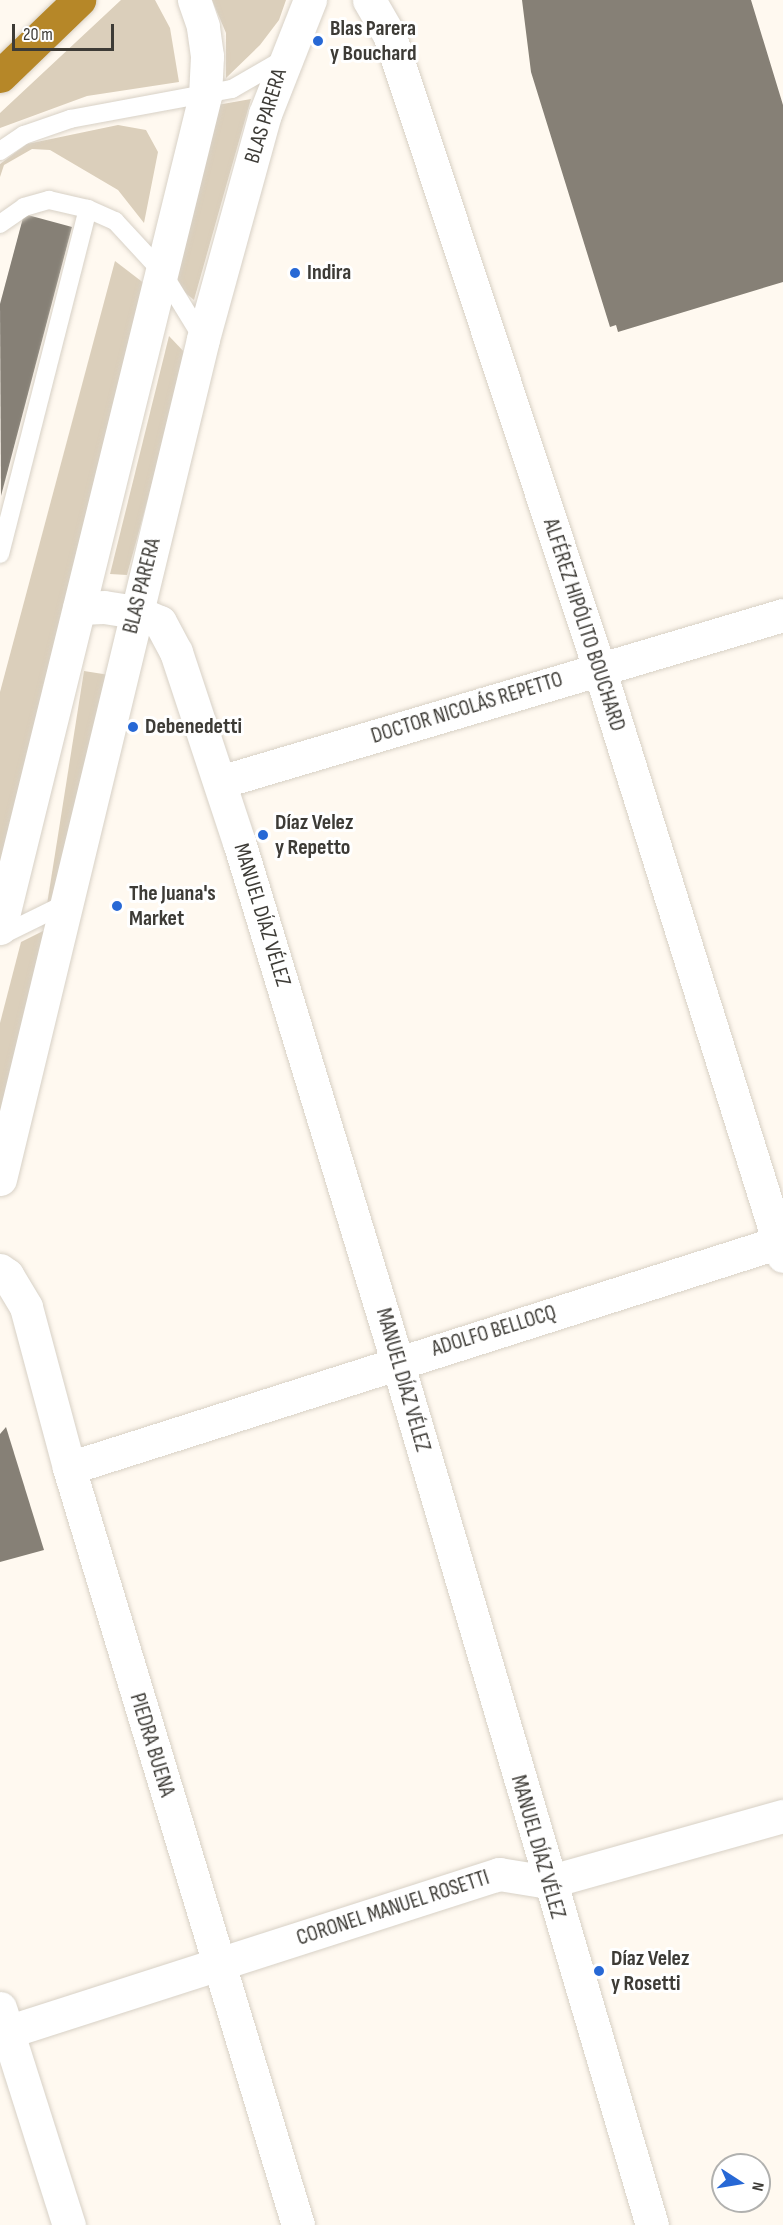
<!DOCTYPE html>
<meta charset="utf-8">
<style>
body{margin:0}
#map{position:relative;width:783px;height:2225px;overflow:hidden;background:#fff9f0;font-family:"Sofia Sans Condensed",sans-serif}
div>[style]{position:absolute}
.green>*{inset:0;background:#dbcfbb;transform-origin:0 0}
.building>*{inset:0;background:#868076}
.roads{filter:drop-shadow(0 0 2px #d8d1c6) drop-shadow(0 0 2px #d8d1c6)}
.service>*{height:18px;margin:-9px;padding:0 9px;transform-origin:9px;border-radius:9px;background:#fff}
.minor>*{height:33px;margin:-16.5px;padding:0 16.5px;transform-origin:16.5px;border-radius:16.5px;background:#fff}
.tertiary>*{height:33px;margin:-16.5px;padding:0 16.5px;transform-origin:16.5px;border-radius:16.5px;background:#fff}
.motorway>*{height:33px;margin:-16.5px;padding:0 16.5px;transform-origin:16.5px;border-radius:16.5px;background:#b68728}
.dots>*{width:16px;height:16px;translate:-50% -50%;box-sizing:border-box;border:3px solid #fff;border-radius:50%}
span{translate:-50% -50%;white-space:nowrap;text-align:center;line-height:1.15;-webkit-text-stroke:6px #fff;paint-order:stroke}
.poi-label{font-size:22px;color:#3d3b36;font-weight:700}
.left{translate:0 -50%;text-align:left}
.street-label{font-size:22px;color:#3d3b36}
.north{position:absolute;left:711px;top:2153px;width:60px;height:60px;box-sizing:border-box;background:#fff;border:2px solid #b1b1af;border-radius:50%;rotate:102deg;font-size:16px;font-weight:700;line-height:24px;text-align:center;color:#3d3b36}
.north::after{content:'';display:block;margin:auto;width:21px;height:27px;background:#2768d5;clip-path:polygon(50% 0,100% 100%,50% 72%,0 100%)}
.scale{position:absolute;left:12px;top:24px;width:102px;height:27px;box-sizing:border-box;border:3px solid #3d3b36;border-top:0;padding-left:8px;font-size:18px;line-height:21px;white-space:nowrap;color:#3d3b36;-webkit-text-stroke:4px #fff;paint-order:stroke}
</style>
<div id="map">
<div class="green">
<div style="clip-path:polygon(121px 0,155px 0,170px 28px,179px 82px,87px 96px,0 128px,0 113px)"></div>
<div style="clip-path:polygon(212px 0,286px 0,279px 20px,260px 45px,226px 78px,226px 33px)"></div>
<div style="clip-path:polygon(251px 99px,225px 190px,194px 300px,172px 282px,217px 105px)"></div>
<div style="clip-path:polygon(118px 125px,146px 130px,158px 152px,144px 223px,118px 190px,50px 150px,32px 149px,4px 165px,0 177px,0 164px,27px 144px)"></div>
<div style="clip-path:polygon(115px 261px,145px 284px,0 885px,0 692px)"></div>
<div style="clip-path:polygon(169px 336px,187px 355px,127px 575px,110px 574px)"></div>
<div style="left:84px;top:671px;width:24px;height:242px;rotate:9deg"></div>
<div style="clip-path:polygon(45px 930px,0 1117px,0 1023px,21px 942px)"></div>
</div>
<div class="building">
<div style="clip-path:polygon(522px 0,751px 0,783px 105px,783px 282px,618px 332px,616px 325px,610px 327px,531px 72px)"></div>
<div style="clip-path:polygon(24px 214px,72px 227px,1px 496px,0 304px)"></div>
<div style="clip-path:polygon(6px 1427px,44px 1550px,0 1562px,0 1434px)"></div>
</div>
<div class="roads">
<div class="service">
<div style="left:0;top:151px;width:29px;rotate:-34deg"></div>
<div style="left:24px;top:135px;width:49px;rotate:-19.2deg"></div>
<div style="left:70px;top:119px;width:165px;rotate:-10.5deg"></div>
<div style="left:232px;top:89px;width:58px;rotate:-30.1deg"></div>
<div style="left:0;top:224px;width:29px;rotate:-35deg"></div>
<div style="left:24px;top:207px;width:26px;rotate:-16deg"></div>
<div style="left:49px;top:200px;width:40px;rotate:13deg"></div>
<div style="left:88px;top:209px;width:30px;rotate:24deg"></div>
<div style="left:115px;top:221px;width:69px;rotate:47.3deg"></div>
<div style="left:162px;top:272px;width:79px;rotate:58.5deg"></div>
<div style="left:0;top:554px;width:356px;rotate:-75.7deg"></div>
<div style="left:0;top:936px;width:75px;rotate:-26.2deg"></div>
</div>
<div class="minor">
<div style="left:369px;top:0;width:39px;rotate:60deg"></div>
<div style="left:389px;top:34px;width:668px;rotate:71.67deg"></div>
<div style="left:599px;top:668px;width:616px;rotate:72.62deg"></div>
<div style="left:79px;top:608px;width:25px;rotate:-2deg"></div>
<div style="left:104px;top:607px;width:32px;rotate:9deg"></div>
<div style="left:136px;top:612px;width:26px;rotate:23deg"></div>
<div style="left:160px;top:622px;width:34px;rotate:62deg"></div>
<div style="left:176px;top:652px;width:200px;rotate:71.7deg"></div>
<div style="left:239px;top:842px;width:543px;rotate:73.07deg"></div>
<div style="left:397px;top:1361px;width:901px;rotate:73.56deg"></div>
<div style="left:220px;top:782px;width:587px;rotate:-16.52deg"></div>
<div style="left:0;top:1270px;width:9px;rotate:36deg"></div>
<div style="left:7px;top:1275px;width:37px;rotate:59deg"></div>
<div style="left:26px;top:1307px;width:167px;rotate:75deg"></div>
<div style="left:69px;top:1468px;width:791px;rotate:73.17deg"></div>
<div style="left:69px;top:1468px;width:749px;rotate:-17.64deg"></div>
<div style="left:7px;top:2032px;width:517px;rotate:-17.8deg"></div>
<div style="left:499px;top:1874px;width:50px;rotate:9.3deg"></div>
<div style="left:548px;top:1882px;width:244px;rotate:-15.7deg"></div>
</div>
<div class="tertiary">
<div style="left:0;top:928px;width:857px;rotate:-76.16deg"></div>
<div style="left:205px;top:96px;width:40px;rotate:-87.1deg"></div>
<div style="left:207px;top:56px;width:30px;rotate:-98deg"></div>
<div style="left:203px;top:26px;width:28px;rotate:-109deg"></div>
<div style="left:0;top:1179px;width:864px;rotate:-76.41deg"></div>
<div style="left:203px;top:339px;width:233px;rotate:-74.6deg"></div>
<div style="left:265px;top:114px;width:123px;rotate:-68.5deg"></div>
<div style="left:0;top:2008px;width:228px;rotate:72.4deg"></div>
</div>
<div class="motorway">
<div style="left:0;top:76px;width:110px;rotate:-43.9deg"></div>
</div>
</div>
<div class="dots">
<div style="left:318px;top:41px;background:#2768d5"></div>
<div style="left:295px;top:273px;background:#2768d5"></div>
<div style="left:133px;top:727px;background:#2768d5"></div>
<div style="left:263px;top:835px;background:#2768d5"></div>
<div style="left:117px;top:906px;background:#2768d5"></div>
<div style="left:599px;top:1971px;background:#2768d5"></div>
</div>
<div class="poi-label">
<span class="left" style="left:330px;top:41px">Blas Parera<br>y Bouchard</span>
<span class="left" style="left:307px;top:273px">Indira</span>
<span class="left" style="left:145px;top:727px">Debenedetti</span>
<span class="left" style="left:275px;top:835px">Díaz Velez<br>y Repetto</span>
<span class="left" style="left:129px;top:906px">The Juana's<br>Market</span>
<span class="left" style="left:611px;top:1971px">Díaz Velez<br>y Rosetti</span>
</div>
<div class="street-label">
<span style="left:266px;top:116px;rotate:-73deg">BLAS PARERA</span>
<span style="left:142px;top:586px;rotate:-76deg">BLAS PARERA</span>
<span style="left:584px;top:625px;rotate:72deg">ALFÉREZ HIPÓLITO BOUCHARD</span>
<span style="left:467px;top:708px;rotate:-17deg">DOCTOR NICOLÁS REPETTO</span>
<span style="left:262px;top:915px;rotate:73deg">MANUEL DÍAZ VÉLEZ</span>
<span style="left:494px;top:1331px;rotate:-17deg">ADOLFO BELLOCQ</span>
<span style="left:403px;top:1380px;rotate:74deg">MANUEL DÍAZ VÉLEZ</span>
<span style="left:152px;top:1745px;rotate:73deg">PIEDRA BUENA</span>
<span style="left:538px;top:1847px;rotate:74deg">MANUEL DÍAZ VÉLEZ</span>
<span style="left:393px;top:1908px;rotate:-18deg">CORONEL MANUEL ROSETTI</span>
</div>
<div class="north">N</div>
<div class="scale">20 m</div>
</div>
